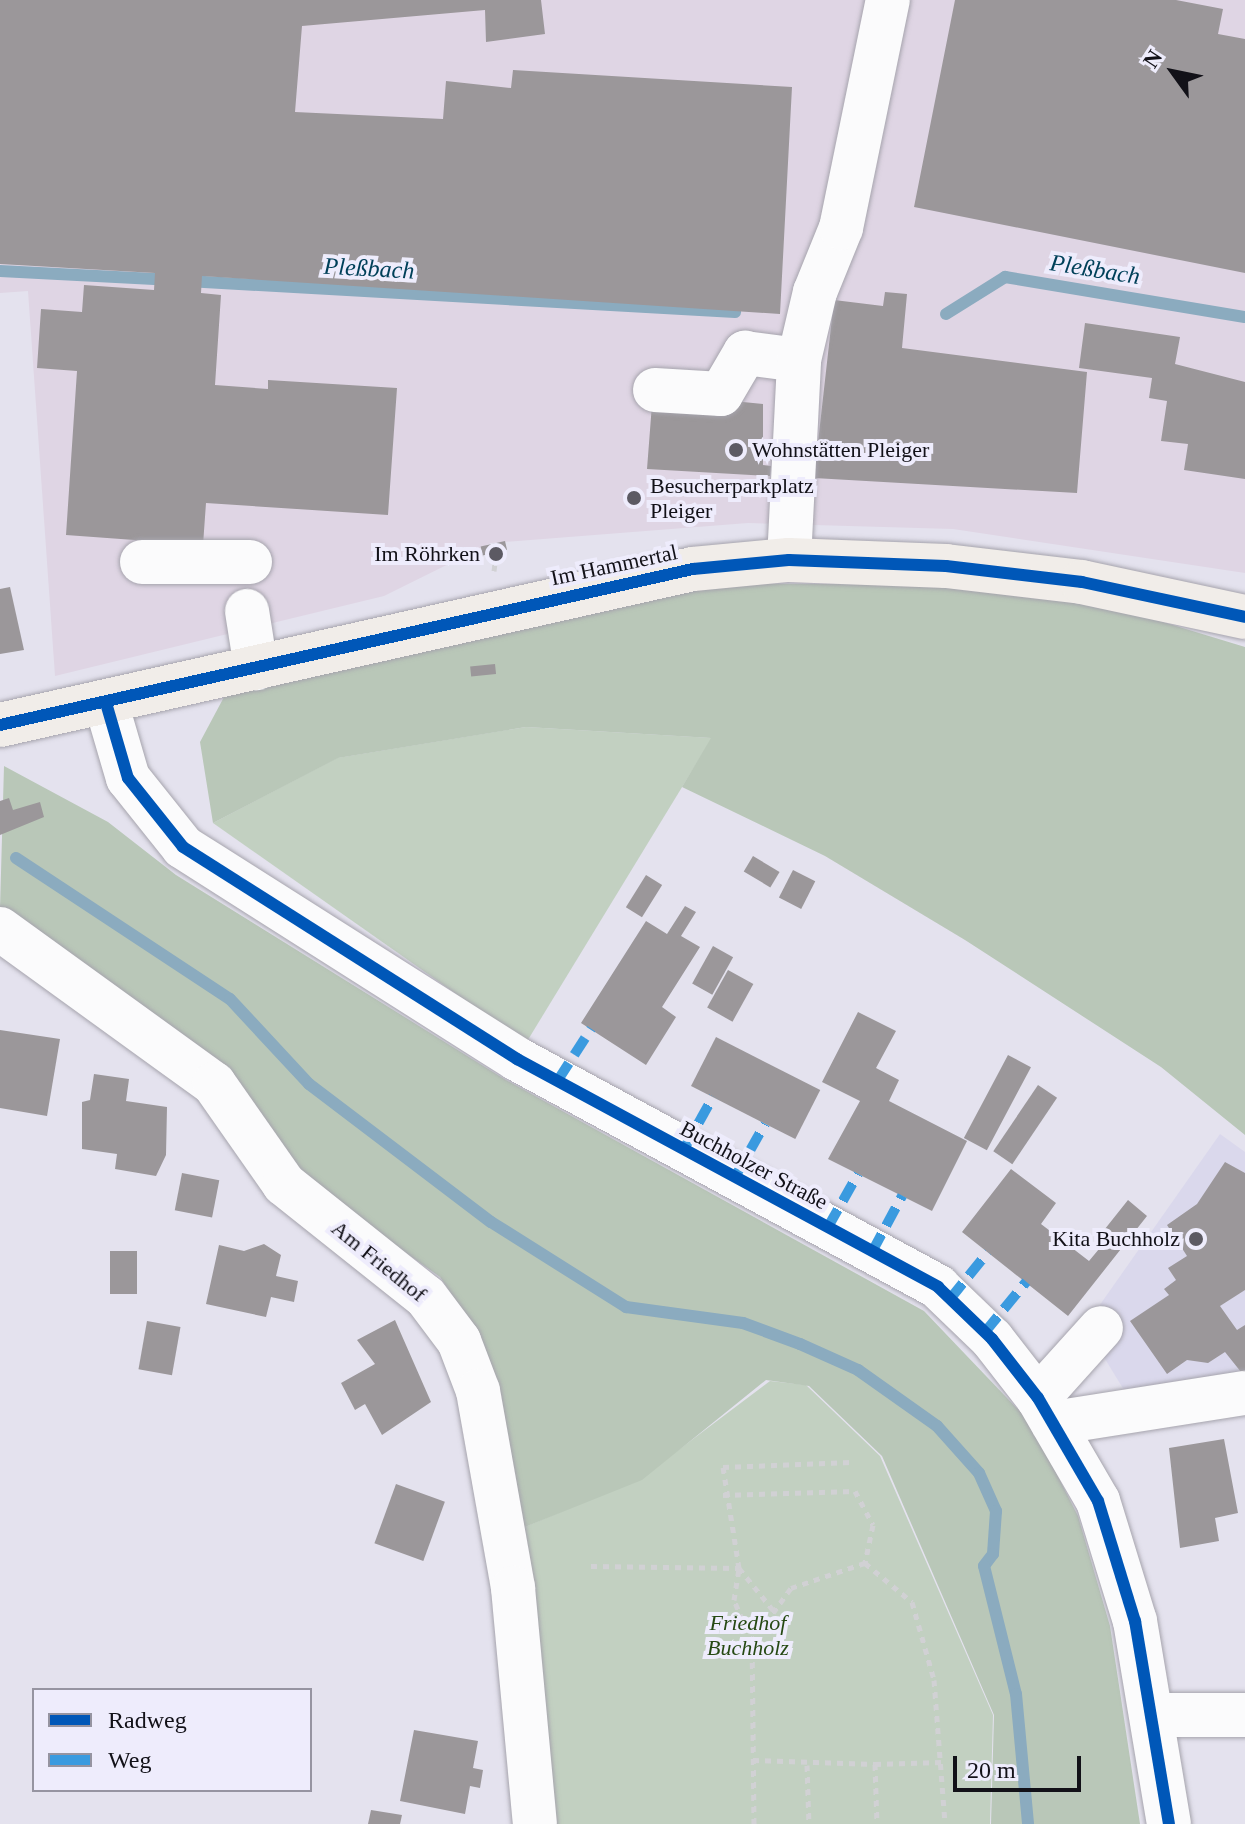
<!DOCTYPE html>
<meta charset="utf-8">
<style>
body{margin:0}
#map{position:relative;width:1245px;height:1824px;overflow:hidden;background:#e4e2ee;font-family:Georgia,serif}
div>[style]{position:absolute}
.industrial>*{inset:0;background:#dfd5e4}
.built>*{inset:0;background:#dad8ec}
.green>*{inset:0;background:#c2d0c1}
.forest>*{inset:0;background:#b9c7b8}
.stream>*{height:12px;margin:-6px;padding:0 6px;transform-origin:6px;border-radius:6px;background:#8babbf}
.building>*{inset:0;background:#9b979a;transform-origin:0 0}
.path>*{height:5px;margin-top:-2.5px;transform-origin:0;background:repeating-linear-gradient(90deg,#d1d1d4 0 6px,transparent 0 12px)}
.roads{filter:drop-shadow(0 0 2px #a6a4ad) drop-shadow(0 0 2px #a6a4ad)}
.minor>*{height:44px;margin:-22px;padding:0 22px;transform-origin:22px;border-radius:22px;background:#fbfbfc}
.major>*{height:44px;margin:-22px;padding:0 22px;transform-origin:22px;border-radius:22px;background:#f1ede9}
.quiet>*{height:10px;margin-top:-5px;transform-origin:0;background:repeating-linear-gradient(90deg,#3a9adf 0 20px,transparent 0 30px)}
.cycleway>*{height:12px;margin:-6px;padding:0 6px;transform-origin:6px;border-radius:6px;background:#0057b8}
.dots>*{width:22px;height:22px;translate:-50% -50%;box-sizing:border-box;border:4px solid #eeecfc;border-radius:50%}
span{translate:-50% -50%;white-space:nowrap;text-align:center;line-height:1.15;-webkit-text-stroke:8px #eeecfc;paint-order:stroke}
.poi-label{font-size:22px;color:#121118}
.left{translate:0 -50%;text-align:left}
.right{translate:-100% -50%;text-align:right}
.street-label{font-size:22px;color:#121118}
.park-label{font-size:22px;color:#264913;font-style:italic}
.water-label{font-size:24px;color:#004059;font-style:italic}
.legend{position:absolute;left:32px;top:1688px;width:280px;height:104px;box-sizing:border-box;background:#eeecfc;border:2px solid #9694a1;margin:0;padding:10px 14px;list-style:none;font-size:24px;color:#121118}
.legend li{display:flex;align-items:center;gap:16px;height:40px}
.legend b{width:40px;border:2px solid #9694a1}
.north{position:absolute;left:1133px;top:32px;width:80px;height:80px;-webkit-text-stroke:6px #eeecfc;paint-order:stroke;rotate:303deg;font-size:22px;font-weight:700;line-height:32px;text-align:center;color:#121118}
.north::after{content:'';display:block;margin:auto;width:28px;height:36px;background:#121118;clip-path:polygon(50% 0,100% 100%,50% 72%,0 100%)}
.scale{position:absolute;left:953px;top:1756px;width:128px;height:36px;box-sizing:border-box;border:4px solid #121118;border-top:0;padding-left:10px;font-size:24px;line-height:28px;white-space:nowrap;color:#121118;-webkit-text-stroke:6px #eeecfc;paint-order:stroke}
</style>
<div id="map">
<div class="industrial">
<div style="clip-path:polygon(0 0,1245px 0,1245px 573px,953px 529px,748px 523px,491px 543px,384px 596px,55px 676px,28px 291px,0 293px)"></div>
</div>
<div class="built">
<div style="clip-path:polygon(1220px 1134px,1245px 1152px,1245px 1379px,1130px 1400px,1085px 1326px)"></div>
</div>
<div class="green">
<div style="clip-path:polygon(526px 727px,712px 738px,526px 1043px,213px 823px,337px 758px)"></div>
<div style="clip-path:polygon(770px 1381px,806px 1385px,880px 1456px,993px 1715px,990px 1824px,552px 1824px,515px 1531px,640px 1479px)"></div>
</div>
<div class="forest">
<div style="clip-path:polygon(692px 583px,942px 585px,1081px 597px,1245px 647px,1245px 1135px,1161px 1067px,965px 940px,825px 856px,682px 787px,711px 738px,526px 727px,338px 758px,213px 823px,200px 742px,224px 697px)"></div>
<div style="clip-path:polygon(4px 766px,108px 822px,176px 875px,506px 1080px,924px 1311px,1031px 1423px,1078px 1516px,1110px 1626px,1140px 1824px,991px 1824px,994px 1715px,882px 1456px,809px 1386px,766px 1380px,642px 1480px,515px 1531px,473px 1326px,440px 1277px,302px 1179px,0 908px)"></div>
</div>
<div class="stream">
<div style="left:0;top:271px;width:169px;rotate:3deg"></div>
<div style="left:187px;top:281px;width:549px;rotate:3.24deg"></div>
<div style="left:946px;top:314px;width:70px;rotate:-32.1deg"></div>
<div style="left:1005px;top:277px;width:243px;rotate:9.5deg"></div>
<div style="left:16px;top:858px;width:256px;rotate:33.4deg"></div>
<div style="left:230px;top:999px;width:116px;rotate:47.1deg"></div>
<div style="left:309px;top:1084px;width:228px;rotate:37.2deg"></div>
<div style="left:491px;top:1222px;width:160px;rotate:32.2deg"></div>
<div style="left:626px;top:1307px;width:118px;rotate:7.8deg"></div>
<div style="left:743px;top:1323px;width:61px;rotate:20.2deg"></div>
<div style="left:800px;top:1344px;width:64px;rotate:24.1deg"></div>
<div style="left:858px;top:1370px;width:97px;rotate:35.3deg"></div>
<div style="left:937px;top:1426px;width:63px;rotate:48.2deg"></div>
<div style="left:979px;top:1473px;width:42px;rotate:65.9deg"></div>
<div style="left:996px;top:1511px;width:43px;rotate:94deg"></div>
<div style="left:993px;top:1554px;width:15px;rotate:127deg"></div>
<div style="left:984px;top:1566px;width:132px;rotate:76deg"></div>
<div style="left:1016px;top:1694px;width:131px;rotate:84.7deg"></div>
</div>
<div class="building">
<div style="clip-path:polygon(0 0,541px 0,545px 34px,486px 42px,485px 10px,302px 26px,295px 112px,443px 119px,446px 81px,511px 88px,513px 70px,792px 87px,780px 314px,202px 276px,201px 293px,221px 295px,215px 385px,268px 389px,268px 380px,397px 388px,388px 515px,206px 503px,203px 545px,66px 535px,77px 371px,37px 368px,41px 309px,82px 312px,84px 285px,154px 290px,155px 273px,0 264px)"></div>
<div style="clip-path:polygon(955px 0,1176px 0,1223px 9px,1218px 34px,1245px 39px,1245px 273px,914px 207px)"></div>
<div style="clip-path:polygon(885px 292px,907px 294px,902px 348px,1087px 372px,1077px 493px,814px 478px,834px 300px,883px 306px)"></div>
<div style="clip-path:polygon(1085px 323px,1180px 337px,1175px 364px,1245px 382px,1245px 479px,1184px 470px,1188px 444px,1161px 441px,1167px 401px,1149px 398px,1152px 378px,1079px 368px)"></div>
<div style="clip-path:polygon(733px 401px,763px 404px,763px 465px,771px 466px,770px 476px,647px 469px,652px 404px)"></div>
<div style="left:505px;top:541px;width:9px;height:25px;rotate:77deg"></div>
<div style="clip-path:polygon(10px 587px,24px 650px,0 654px,0 589px)"></div>
<div style="left:495px;top:664px;width:10px;height:25px;rotate:84deg"></div>
<div style="clip-path:polygon(9px 798px,13px 810px,40px 802px,44px 817px,0 835px,0 801px)"></div>
<div style="left:753px;top:856px;width:31px;height:18px;rotate:31deg"></div>
<div style="left:793px;top:870px;width:25px;height:31px;rotate:27deg"></div>
<div style="left:646px;top:875px;width:19px;height:38px;rotate:32deg"></div>
<div style="clip-path:polygon(685px 906px,696px 912px,681px 936px,700px 947px,662px 1007px,676px 1017px,646px 1065px,581px 1023px,646px 921px,667px 934px)"></div>
<div style="left:713px;top:946px;width:23px;height:43px;rotate:29deg"></div>
<div style="left:728px;top:970px;width:29px;height:43px;rotate:29deg"></div>
<div style="clip-path:polygon(858px 1012px,896px 1031px,876px 1068px,899px 1080px,889px 1101px,967px 1141px,932px 1211px,828px 1159px,860px 1101px,822px 1082px)"></div>
<div style="clip-path:polygon(0 1030px,60px 1039px,47px 1116px,0 1108px)"></div>
<div style="left:716px;top:1037px;width:117px;height:55px;rotate:27deg"></div>
<div style="left:1008px;top:1055px;width:26px;height:94px;rotate:28deg"></div>
<div style="clip-path:polygon(94px 1074px,129px 1079px,126px 1101px,167px 1107px,166px 1155px,156px 1176px,115px 1169px,117px 1154px,82px 1149px,82px 1102px,90px 1100px)"></div>
<div style="left:1038px;top:1085px;width:23px;height:80px;rotate:34deg"></div>
<div style="clip-path:polygon(1225px 1162px,1245px 1173px,1245px 1290px,1220px 1306px,1237px 1330px,1245px 1325px,1245px 1377px,1225px 1352px,1208px 1363px,1187px 1360px,1167px 1374px,1130px 1321px,1169px 1295px,1164px 1289px,1176px 1280px,1168px 1268px,1187px 1256px,1167px 1225px,1197px 1204px)"></div>
<div style="clip-path:polygon(1011px 1169px,1056px 1203px,1041px 1224px,1089px 1261px,1099px 1249px,1093px 1244px,1128px 1200px,1147px 1216px,1068px 1316px,962px 1232px)"></div>
<div style="left:182px;top:1173px;width:38px;height:38px;rotate:11deg"></div>
<div style="clip-path:polygon(264px 1244px,281px 1255px,276px 1276px,298px 1281px,294px 1302px,271px 1297px,266px 1317px,206px 1304px,219px 1245px,244px 1251px)"></div>
<div style="left:137px;top:1251px;width:43px;height:27px;rotate:90deg"></div>
<div style="clip-path:polygon(395px 1320px,431px 1402px,382px 1435px,365px 1404px,355px 1410px,341px 1383px,375px 1364px,357px 1340px)"></div>
<div style="left:147px;top:1321px;width:34px;height:49px;rotate:10deg"></div>
<div style="clip-path:polygon(1224px 1439px,1238px 1513px,1215px 1518px,1219px 1541px,1180px 1548px,1169px 1448px)"></div>
<div style="left:396px;top:1484px;width:52px;height:63px;rotate:20deg"></div>
<div style="clip-path:polygon(414px 1730px,478px 1741px,473px 1768px,483px 1770px,480px 1788px,470px 1786px,465px 1814px,400px 1801px)"></div>
<div style="clip-path:polygon(371px 1810px,402px 1815px,400px 1824px,368px 1824px)"></div>
</div>
<div class="path">
<div style="left:494px;top:571px;width:17px;rotate:-83deg"></div>
<div style="left:723px;top:1495px;width:132px;rotate:-1.7deg"></div>
<div style="left:855px;top:1491px;width:38px;rotate:62deg"></div>
<div style="left:873px;top:1525px;width:39px;rotate:102deg"></div>
<div style="left:591px;top:1566px;width:148px;rotate:0.8deg"></div>
<div style="left:739px;top:1568px;width:54px;rotate:51deg"></div>
<div style="left:752px;top:1642px;width:46px;rotate:-113.2deg"></div>
<div style="left:734px;top:1600px;width:32px;rotate:-81deg"></div>
<div style="left:739px;top:1568px;width:102px;rotate:-99deg"></div>
<div style="left:723px;top:1467px;width:128px;rotate:-2.2deg"></div>
<div style="left:753px;top:1760px;width:122px;rotate:1.9deg"></div>
<div style="left:875px;top:1764px;width:60px;rotate:88.1deg"></div>
<div style="left:875px;top:1764px;width:67px;rotate:-1.7deg"></div>
<div style="left:807px;top:1765px;width:59px;rotate:88.1deg"></div>
<div style="left:754px;top:1824px;width:182px;rotate:-90.6deg"></div>
<div style="left:752px;top:1642px;width:67px;rotate:-54.2deg"></div>
<div style="left:791px;top:1588px;width:78px;rotate:-18.7deg"></div>
<div style="left:865px;top:1563px;width:61px;rotate:39.7deg"></div>
<div style="left:912px;top:1602px;width:81px;rotate:74.2deg"></div>
<div style="left:934px;top:1680px;width:144px;rotate:85.6deg"></div>
</div>
<div class="roads">
<div class="minor">
<div style="left:655px;top:390px;width:66px;rotate:3.5deg"></div>
<div style="left:721px;top:394px;width:48px;rotate:-59.7deg"></div>
<div style="left:745px;top:353px;width:54px;rotate:7.4deg"></div>
<div style="left:789px;top:560px;width:200px;rotate:-87.1deg"></div>
<div style="left:799px;top:360px;width:70px;rotate:-76.8deg"></div>
<div style="left:815px;top:292px;width:69px;rotate:-67.9deg"></div>
<div style="left:841px;top:228px;width:233px;rotate:-78.4deg"></div>
<div style="left:142px;top:562px;width:108px"></div>
<div style="left:247px;top:611px;width:58px;rotate:81deg"></div>
<div style="left:106px;top:703px;width:78px;rotate:73.7deg"></div>
<div style="left:128px;top:778px;width:88px;rotate:51.4deg"></div>
<div style="left:183px;top:847px;width:396px;rotate:32.4deg"></div>
<div style="left:517px;top:1059px;width:479px;rotate:28.4deg"></div>
<div style="left:938px;top:1287px;width:75px;rotate:43.9deg"></div>
<div style="left:992px;top:1339px;width:75px;rotate:52.1deg"></div>
<div style="left:1038px;top:1398px;width:119px;rotate:59.8deg"></div>
<div style="left:1098px;top:1501px;width:126px;rotate:72.9deg"></div>
<div style="left:1135px;top:1621px;width:206px;rotate:80.5deg"></div>
<div style="left:0;top:929px;width:264px;rotate:35.9deg"></div>
<div style="left:214px;top:1084px;width:122px;rotate:55deg"></div>
<div style="left:284px;top:1184px;width:181px;rotate:38.5deg"></div>
<div style="left:426px;top:1297px;width:55px;rotate:53.1deg"></div>
<div style="left:459px;top:1341px;width:53px;rotate:69.2deg"></div>
<div style="left:478px;top:1391px;width:200px;rotate:79.9deg"></div>
<div style="left:513px;top:1588px;width:237px;rotate:84.7deg"></div>
<div style="left:1038px;top:1398px;width:94px;rotate:-48deg"></div>
<div style="left:1053px;top:1423px;width:194px;rotate:-8.9deg"></div>
<div style="left:1153px;top:1715px;width:92px"></div>
</div>
<div class="major">
<div style="left:0;top:725px;width:710px;rotate:-12.69deg"></div>
<div style="left:693px;top:569px;width:96px;rotate:-5.4deg"></div>
<div style="left:789px;top:560px;width:157px;rotate:2.2deg"></div>
<div style="left:946px;top:566px;width:137px;rotate:6.7deg"></div>
<div style="left:1082px;top:582px;width:167px;rotate:12.1deg"></div>
</div>
</div>
<div class="quiet">
<div style="left:558px;top:1080px;width:61px;rotate:-57.1deg"></div>
<div style="left:684px;top:1149px;width:60px;rotate:-60.9deg"></div>
<div style="left:735px;top:1177px;width:61px;rotate:-60.5deg"></div>
<div style="left:828px;top:1227px;width:61px;rotate:-60.5deg"></div>
<div style="left:872px;top:1252px;width:64px;rotate:-61.8deg"></div>
<div style="left:950px;top:1299px;width:60px;rotate:-51deg"></div>
<div style="left:985px;top:1332px;width:65px;rotate:-50.6deg"></div>
</div>
<div class="cycleway">
<div style="left:106px;top:703px;width:78px;rotate:73.7deg"></div>
<div style="left:128px;top:778px;width:88px;rotate:51.4deg"></div>
<div style="left:183px;top:847px;width:396px;rotate:32.4deg"></div>
<div style="left:517px;top:1059px;width:479px;rotate:28.4deg"></div>
<div style="left:938px;top:1287px;width:75px;rotate:43.9deg"></div>
<div style="left:992px;top:1339px;width:75px;rotate:52.1deg"></div>
<div style="left:1038px;top:1398px;width:119px;rotate:59.8deg"></div>
<div style="left:1098px;top:1501px;width:126px;rotate:72.9deg"></div>
<div style="left:1135px;top:1621px;width:206px;rotate:80.5deg"></div>
<div style="left:0;top:725px;width:710px;rotate:-12.69deg"></div>
<div style="left:693px;top:569px;width:96px;rotate:-5.4deg"></div>
<div style="left:789px;top:560px;width:157px;rotate:2.2deg"></div>
<div style="left:946px;top:566px;width:137px;rotate:6.7deg"></div>
<div style="left:1082px;top:582px;width:167px;rotate:12.1deg"></div>
</div>
<div class="dots">
<div style="left:736px;top:450px;background:#5c5a63"></div>
<div style="left:634px;top:498px;background:#5c5a63"></div>
<div style="left:496px;top:554px;background:#5c5a63"></div>
<div style="left:1196px;top:1239px;background:#5c5a63"></div>
</div>
<div class="poi-label">
<span class="left" style="left:752px;top:450px">Wohnstätten Pleiger</span>
<span class="left" style="left:650px;top:498px">Besucherparkplatz<br>Pleiger</span>
<span class="right" style="left:480px;top:554px">Im Röhrken</span>
<span class="right" style="left:1180px;top:1239px">Kita Buchholz</span>
</div>
<div class="street-label">
<span style="left:614px;top:565px;rotate:-12deg">Im Hammertal</span>
<span style="left:754px;top:1165px;rotate:28deg">Buchholzer Straße</span>
<span style="left:379px;top:1261px;rotate:39deg">Am Friedhof</span>
</div>
<div class="park-label">
<span style="left:748px;top:1635px">Friedhof<br>Buchholz</span>
</div>
<div class="water-label">
<span style="left:369px;top:269px;rotate:3deg">Pleßbach</span>
<span style="left:1095px;top:270px;rotate:9deg">Pleßbach</span>
</div>
<ul class="legend">
<li><b style="height:10px;background:#0057b8"></b>Radweg</li>
<li><b style="height:10px;background:#3a9adf"></b>Weg</li>
</ul>
<div class="north">N</div>
<div class="scale">20 m</div>
</div>
